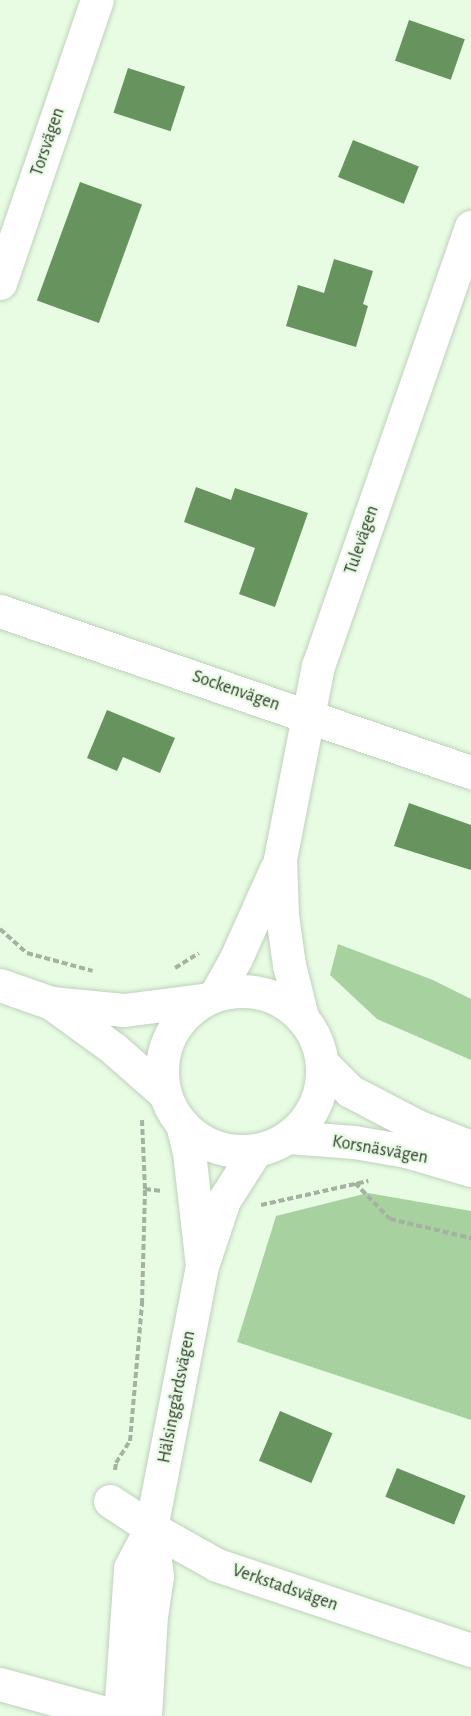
<!DOCTYPE html>
<meta charset="utf-8">
<style>
body{margin:0}
#map{position:relative;width:471px;height:1716px;overflow:hidden;background:#e8fce4;font-family:"Alegreya Sans",sans-serif}
div>[style]{position:absolute}
.green>*{inset:0;background:#a7d19f}
.building>*{inset:0;background:#66935e;transform-origin:0 0}
.path>*{height:4px;margin-top:-2px;transform-origin:0;background:repeating-linear-gradient(90deg,#a4b3a1 0 6px,transparent 0 9px)}
.roads{filter:drop-shadow(0 0 2px #bed1ba) drop-shadow(0 0 2px #bed1ba)}
.minor>*{height:33px;margin:-16.5px;padding:0 16.5px;transform-origin:16.5px;border-radius:16.5px;background:#fff}
.minor>.ring{margin:-16.5px;padding:0;box-sizing:content-box;background:none;border:33px solid #fff;border-radius:50%}
span{translate:-50% -50%;white-space:nowrap;text-align:center;line-height:1.15;-webkit-text-stroke:4.5px #e8fce4;paint-order:stroke}
.street-label{font-size:18px;color:#333a31}
</style>
<div id="map">
<div class="green">
<div style="clip-path:polygon(338px 944px,433px 980px,471px 999px,471px 1060px,377px 1019px,330px 975px)"></div>
<div style="clip-path:polygon(368px 1193px,471px 1211px,471px 1420px,237px 1342px,276px 1216px)"></div>
</div>
<div class="building">
<div style="left:409px;top:20px;width:59px;height:43px;rotate:19deg"></div>
<div style="left:128px;top:68px;width:60px;height:47px;rotate:18deg"></div>
<div style="left:353px;top:140px;width:71px;height:40px;rotate:22deg"></div>
<div style="left:80px;top:182px;width:66px;height:126px;rotate:20deg"></div>
<div style="clip-path:polygon(334px 259px,373px 271px,363px 304px,368px 306px,356px 347px,286px 326px,298px 285px,324px 293px)"></div>
<div style="clip-path:polygon(196px 487px,231px 500px,235px 488px,308px 513px,275px 607px,239px 594px,255px 548px,184px 522px)"></div>
<div style="clip-path:polygon(107px 710px,175px 738px,160px 773px,123px 757px,117px 771px,87px 758px)"></div>
<div style="clip-path:polygon(409px 803px,471px 825px,471px 870px,394px 846px)"></div>
<div style="left:280px;top:1411px;width:57px;height:54px;rotate:23deg"></div>
<div style="left:397px;top:1468px;width:74px;height:31px;rotate:22deg"></div>
</div>
<div class="path">
<div style="left:0;top:929px;width:36px;rotate:42deg"></div>
<div style="left:27px;top:953px;width:68px;rotate:15.3deg"></div>
<div style="left:175px;top:968px;width:28px;rotate:-32deg"></div>
<div style="left:355px;top:1183px;width:50px;rotate:45.8deg"></div>
<div style="left:390px;top:1219px;width:83px;rotate:13.2deg"></div>
<div style="left:145px;top:1189px;width:17px;rotate:7deg"></div>
<div style="left:261px;top:1205px;width:110px;rotate:-12.6deg"></div>
<div style="left:115px;top:1470px;width:7px;rotate:-82deg"></div>
<div style="left:116px;top:1463px;width:26px;rotate:-58deg"></div>
<div style="left:130px;top:1441px;width:138px;rotate:-85deg"></div>
<div style="left:142px;top:1304px;width:115px;rotate:-88.5deg"></div>
<div style="left:145px;top:1189px;width:69px;rotate:-92.5deg"></div>
</div>
<div class="roads">
<div class="minor">
<div style="left:0;top:283px;width:299px;rotate:-71.1deg"></div>
<div style="left:0;top:611px;width:498px;rotate:18.9deg"></div>
<div style="left:0;top:985px;width:54px;rotate:19.4deg"></div>
<div style="left:51px;top:1003px;width:73px;rotate:5.5deg"></div>
<div style="left:124px;top:1010px;width:80px;rotate:-7.2deg"></div>
<div class="ring" style="left:162px;top:991px;width:127px;height:127px"></div>
<div style="left:216px;top:994px;width:41px;rotate:-60.9deg"></div>
<div style="left:236px;top:958px;width:98px;rotate:-65.8deg"></div>
<div style="left:51px;top:1003px;width:77px;rotate:36deg"></div>
<div style="left:113px;top:1048px;width:68px;rotate:41.4deg"></div>
<div style="left:302px;top:1017px;width:54px;rotate:-104deg"></div>
<div style="left:289px;top:965px;width:50px;rotate:-98deg"></div>
<div style="left:282px;top:915px;width:56px;rotate:-92deg"></div>
<div style="left:280px;top:859px;width:197px;rotate:-78.9deg"></div>
<div style="left:318px;top:666px;width:465px;rotate:-70.8deg"></div>
<div style="left:323px;top:1064px;width:38px;rotate:45deg"></div>
<div style="left:350px;top:1091px;width:76px;rotate:27.6deg"></div>
<div style="left:417px;top:1126px;width:58px;rotate:21.3deg"></div>
<div style="left:182px;top:1124px;width:29px;rotate:76deg"></div>
<div style="left:189px;top:1152px;width:107px;rotate:83.5deg"></div>
<div style="left:288px;top:1137px;width:66px;rotate:4.3deg"></div>
<div style="left:354px;top:1142px;width:53px;rotate:9.8deg"></div>
<div style="left:406px;top:1151px;width:68px;rotate:16.3deg"></div>
<div style="left:110px;top:1501px;width:49px;rotate:33.4deg"></div>
<div style="left:151px;top:1528px;width:76px;rotate:29.3deg"></div>
<div style="left:217px;top:1565px;width:268px;rotate:18.5deg"></div>
<div style="left:0;top:1684px;width:120px;rotate:15.4deg"></div>
<div style="left:120px;top:1716px;width:148px;rotate:-86.1deg"></div>
<div style="left:130px;top:1568px;width:45px;rotate:-62.3deg"></div>
<div style="left:151px;top:1528px;width:267px;rotate:-79deg"></div>
<div style="left:202px;top:1266px;width:70px;rotate:-71.6deg"></div>
<div style="left:224px;top:1200px;width:59px;rotate:-57.4deg"></div>
<div style="left:145px;top:1716px;width:100px;rotate:-86.6deg"></div>
<div style="left:151px;top:1616px;width:40px;rotate:-81.5deg"></div>
<div style="left:157px;top:1576px;width:48px;rotate:-97.1deg"></div>
</div>
</div>
<div class="street-label">
<span style="left:48px;top:142px;rotate:-71deg">Torsvägen</span>
<span style="left:362px;top:540px;rotate:-71deg">Tulevägen</span>
<span style="left:236px;top:691px;rotate:19deg">Sockenvägen</span>
<span style="left:380px;top:1150px;rotate:10deg">Korsnäsvägen</span>
<span style="left:177px;top:1397px;rotate:-79deg">Hälsinggårdsvägen</span>
<span style="left:285px;top:1588px;rotate:19deg">Verkstadsvägen</span>
</div>
</div>
